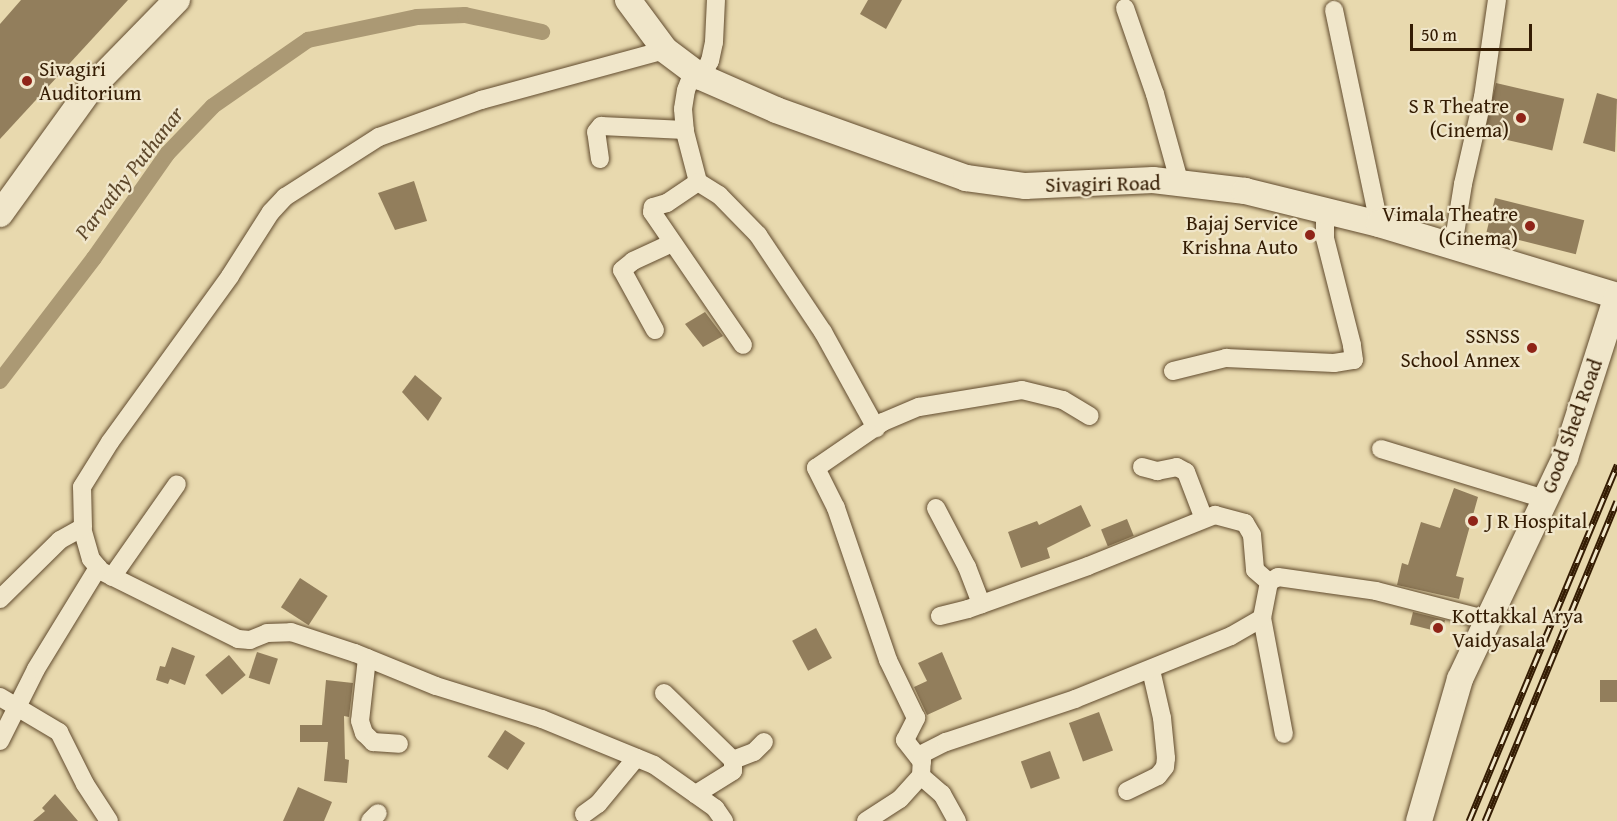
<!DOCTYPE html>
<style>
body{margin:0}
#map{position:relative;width:1617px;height:821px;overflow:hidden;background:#e8d9ae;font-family:"Gentium Book Plus",serif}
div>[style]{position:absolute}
.canal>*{height:16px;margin:-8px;padding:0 8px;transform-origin:8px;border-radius:8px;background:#ab9974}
.building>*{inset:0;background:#927e5c;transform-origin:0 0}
.roads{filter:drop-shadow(0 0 2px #614b2e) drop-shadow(0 0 2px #614b2e)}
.street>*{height:18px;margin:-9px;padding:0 9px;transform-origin:9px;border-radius:9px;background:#f0e6ca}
.secondary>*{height:26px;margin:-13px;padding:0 13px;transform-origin:13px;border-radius:13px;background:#f0e6ca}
.rail>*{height:7px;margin-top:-3.5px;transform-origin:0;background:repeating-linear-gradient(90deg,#f0e6ca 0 14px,#341c03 0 28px);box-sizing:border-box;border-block:2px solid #341c03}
.dots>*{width:16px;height:16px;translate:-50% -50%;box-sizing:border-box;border:3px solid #f0e6ca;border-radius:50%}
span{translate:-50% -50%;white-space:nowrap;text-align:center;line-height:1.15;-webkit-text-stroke:4.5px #f0e6ca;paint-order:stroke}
.poi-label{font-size:21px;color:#341c03}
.left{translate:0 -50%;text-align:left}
.right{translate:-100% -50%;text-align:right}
.street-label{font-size:21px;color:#341c03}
.water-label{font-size:22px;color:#5e482b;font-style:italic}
.scale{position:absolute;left:1410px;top:24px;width:122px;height:27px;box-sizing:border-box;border:3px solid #341c03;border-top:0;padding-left:8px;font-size:18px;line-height:21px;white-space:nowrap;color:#341c03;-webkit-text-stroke:4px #f0e6ca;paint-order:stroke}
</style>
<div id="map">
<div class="canal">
<div style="left:0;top:381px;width:155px;rotate:-52.6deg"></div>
<div style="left:94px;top:258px;width:127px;rotate:-54.9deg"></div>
<div style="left:167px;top:154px;width:66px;rotate:-46.2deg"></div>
<div style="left:213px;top:106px;width:116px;rotate:-34.8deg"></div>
<div style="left:308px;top:40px;width:111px;rotate:-11.9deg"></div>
<div style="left:417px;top:17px;width:48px;rotate:-2.4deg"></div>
<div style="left:465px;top:15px;width:79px;rotate:12.4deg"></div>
</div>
<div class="building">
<div style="clip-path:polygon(21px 0,128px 0,0 139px,0 24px)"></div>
<div style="clip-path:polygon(868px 0,902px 0,886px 29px,860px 14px)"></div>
<div style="left:1496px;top:83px;width:70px;height:53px;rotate:13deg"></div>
<div style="clip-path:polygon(1597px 93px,1617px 99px,1615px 152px,1583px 143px)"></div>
<div style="clip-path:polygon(414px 181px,427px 221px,395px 230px,378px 193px)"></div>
<div style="left:1495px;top:198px;width:92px;height:35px;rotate:14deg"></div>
<div style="clip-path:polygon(705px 312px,723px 336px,703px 347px,685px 324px)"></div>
<div style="clip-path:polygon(415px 375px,442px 398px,428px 421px,402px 392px)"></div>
<div style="clip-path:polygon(1454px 488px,1478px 497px,1456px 576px,1464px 578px,1459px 599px,1397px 585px,1402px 563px,1408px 565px,1421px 522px,1440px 528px)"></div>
<div style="clip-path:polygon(1081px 505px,1091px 526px,1047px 548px,1050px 558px,1021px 568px,1008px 532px,1037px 521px,1039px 525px)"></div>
<div style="left:1127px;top:519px;width:18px;height:28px;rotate:68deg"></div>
<div style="left:300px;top:578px;width:33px;height:35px;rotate:33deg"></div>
<div style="left:1413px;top:612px;width:33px;height:13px;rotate:14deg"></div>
<div style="left:816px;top:628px;width:34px;height:27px;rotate:62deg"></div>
<div style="clip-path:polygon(172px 647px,195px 656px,185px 685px,170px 679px,168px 684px,156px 680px,160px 666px,165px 667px)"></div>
<div style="left:257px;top:652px;width:22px;height:27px;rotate:18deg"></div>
<div style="clip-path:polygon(942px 652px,962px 699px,927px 715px,914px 687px,927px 681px,918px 663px)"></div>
<div style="left:229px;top:655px;width:26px;height:31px;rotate:50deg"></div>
<div style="clip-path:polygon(326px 680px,353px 683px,349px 717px,344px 716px,345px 759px,349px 760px,347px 783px,324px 781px,328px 742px,300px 742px,300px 725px,322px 725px)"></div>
<div style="left:1617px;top:680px;width:22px;height:17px;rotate:90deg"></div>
<div style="left:1099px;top:712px;width:41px;height:32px;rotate:70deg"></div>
<div style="left:505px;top:730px;width:24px;height:32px;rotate:33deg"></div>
<div style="left:1050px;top:751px;width:29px;height:31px;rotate:70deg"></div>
<div style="clip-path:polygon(298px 787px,332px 802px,324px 821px,283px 821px)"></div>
<div style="clip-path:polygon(55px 794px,78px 821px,33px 821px,45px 811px,42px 808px)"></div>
</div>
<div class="roads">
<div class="street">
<div style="left:1125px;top:8px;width:91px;rotate:70.8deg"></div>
<div style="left:1155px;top:94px;width:93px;rotate:74.5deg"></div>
<div style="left:1334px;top:10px;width:219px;rotate:78.1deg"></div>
<div style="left:693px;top:72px;width:19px;rotate:111deg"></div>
<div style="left:686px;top:90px;width:19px;rotate:99deg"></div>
<div style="left:683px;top:109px;width:23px;rotate:85deg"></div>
<div style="left:685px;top:132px;width:52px;rotate:75.4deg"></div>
<div style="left:698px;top:182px;width:25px;rotate:32deg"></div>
<div style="left:719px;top:195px;width:56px;rotate:45.7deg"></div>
<div style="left:758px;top:235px;width:117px;rotate:56.2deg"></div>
<div style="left:823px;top:332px;width:110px;rotate:61.1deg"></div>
<div style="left:701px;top:77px;width:18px;rotate:-61deg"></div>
<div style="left:710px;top:61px;width:19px;rotate:-78deg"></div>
<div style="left:714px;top:42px;width:42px;rotate:-87.3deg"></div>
<div style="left:600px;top:159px;width:27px;rotate:-98deg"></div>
<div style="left:596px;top:132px;width:8px;rotate:-50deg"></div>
<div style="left:601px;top:126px;width:84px;rotate:2.7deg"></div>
<div style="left:698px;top:182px;width:37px;rotate:146deg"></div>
<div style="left:667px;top:203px;width:15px;rotate:164deg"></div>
<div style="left:653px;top:207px;width:5px;rotate:101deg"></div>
<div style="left:652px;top:212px;width:161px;rotate:55.6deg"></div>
<div style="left:1453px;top:246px;width:63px;rotate:-80.8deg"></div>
<div style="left:1463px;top:184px;width:89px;rotate:-77.1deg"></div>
<div style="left:1483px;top:97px;width:98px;rotate:-81.8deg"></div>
<div style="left:655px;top:330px;width:68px;rotate:-118.8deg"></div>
<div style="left:622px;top:270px;width:14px;rotate:-39deg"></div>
<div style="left:633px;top:261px;width:43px;rotate:-24.8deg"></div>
<div style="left:1173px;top:371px;width:55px;rotate:-13.8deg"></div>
<div style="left:1226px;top:358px;width:108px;rotate:2.7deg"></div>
<div style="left:1334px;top:363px;width:20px;rotate:-9deg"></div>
<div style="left:1354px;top:360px;width:15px;rotate:-98deg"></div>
<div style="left:1352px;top:345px;width:110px;rotate:-104.2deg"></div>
<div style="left:1325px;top:238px;width:28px;rotate:-90deg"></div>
<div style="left:1381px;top:449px;width:171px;rotate:17deg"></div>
<div style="left:1142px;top:467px;width:16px;rotate:15deg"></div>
<div style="left:1157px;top:471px;width:20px;rotate:-11deg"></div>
<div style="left:1177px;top:467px;width:10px;rotate:29deg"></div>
<div style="left:1186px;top:472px;width:50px;rotate:69deg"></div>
<div style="left:936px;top:508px;width:67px;rotate:62.3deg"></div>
<div style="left:967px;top:567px;width:40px;rotate:69deg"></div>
<div style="left:82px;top:528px;width:32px;rotate:74deg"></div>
<div style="left:91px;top:559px;width:16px;rotate:50deg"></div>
<div style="left:101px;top:571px;width:153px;rotate:26.4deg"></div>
<div style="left:238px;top:639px;width:12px;rotate:5deg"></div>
<div style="left:250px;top:640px;width:18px;rotate:-22deg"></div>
<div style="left:267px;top:633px;width:24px;rotate:-2deg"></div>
<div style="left:291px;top:632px;width:67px;rotate:18.2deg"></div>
<div style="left:355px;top:653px;width:87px;rotate:22.2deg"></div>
<div style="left:436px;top:686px;width:111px;rotate:17.3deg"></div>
<div style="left:542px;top:719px;width:121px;rotate:22.3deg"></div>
<div style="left:654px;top:765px;width:75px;rotate:35.2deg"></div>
<div style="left:715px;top:808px;width:16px;rotate:55deg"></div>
<div style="left:112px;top:577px;width:113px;rotate:-55deg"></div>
<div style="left:0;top:599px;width:84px;rotate:-44.5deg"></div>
<div style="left:60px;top:540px;width:26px;rotate:-29deg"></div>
<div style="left:83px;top:527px;width:40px;rotate:-91.4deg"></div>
<div style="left:82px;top:487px;width:53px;rotate:-58.1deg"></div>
<div style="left:110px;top:442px;width:205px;rotate:-54.1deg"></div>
<div style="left:230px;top:276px;width:76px;rotate:-57.4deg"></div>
<div style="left:271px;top:212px;width:21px;rotate:-47deg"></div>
<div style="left:285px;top:197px;width:112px;rotate:-32.6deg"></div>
<div style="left:379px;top:137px;width:109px;rotate:-19.9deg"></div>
<div style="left:481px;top:100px;width:191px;rotate:-15.2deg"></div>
<div style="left:940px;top:616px;width:29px;rotate:-14deg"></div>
<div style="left:968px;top:609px;width:127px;rotate:-19.7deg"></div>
<div style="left:1088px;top:566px;width:137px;rotate:-21.9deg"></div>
<div style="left:1215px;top:515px;width:31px;rotate:15deg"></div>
<div style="left:1245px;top:523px;width:14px;rotate:60deg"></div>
<div style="left:1252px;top:535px;width:35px;rotate:85deg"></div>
<div style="left:1255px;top:570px;width:18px;rotate:41deg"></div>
<div style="left:1262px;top:618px;width:118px;rotate:79.3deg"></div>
<div style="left:367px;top:658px;width:63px;rotate:96.3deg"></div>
<div style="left:360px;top:721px;width:13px;rotate:72deg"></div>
<div style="left:364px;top:733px;width:13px;rotate:45deg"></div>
<div style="left:373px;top:742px;width:26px;rotate:4deg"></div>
<div style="left:664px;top:693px;width:96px;rotate:44.2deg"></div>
<div style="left:733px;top:760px;width:11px;rotate:90deg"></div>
<div style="left:733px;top:771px;width:44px;rotate:148.1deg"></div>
<div style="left:0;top:697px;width:69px;rotate:30.7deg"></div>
<div style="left:59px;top:732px;width:58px;rotate:63.4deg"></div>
<div style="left:85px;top:784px;width:44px;rotate:57deg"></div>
<div style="left:0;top:741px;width:80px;rotate:-63.4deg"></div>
<div style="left:36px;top:669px;width:119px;rotate:-58.5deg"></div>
<div style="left:733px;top:760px;width:22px;rotate:-21deg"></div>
<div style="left:754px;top:752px;width:14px;rotate:-45deg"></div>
<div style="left:922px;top:762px;width:28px;rotate:-128deg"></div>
<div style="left:905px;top:740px;width:25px;rotate:-63deg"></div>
<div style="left:916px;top:718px;width:64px;rotate:-115.8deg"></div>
<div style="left:888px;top:660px;width:161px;rotate:-108.9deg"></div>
<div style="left:836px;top:508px;width:45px;rotate:-116.6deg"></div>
<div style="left:816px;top:468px;width:81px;rotate:-34.5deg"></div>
<div style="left:883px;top:422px;width:39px;rotate:-23deg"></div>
<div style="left:919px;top:407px;width:104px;rotate:-9.4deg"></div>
<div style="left:1022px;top:390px;width:42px;rotate:13.7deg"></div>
<div style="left:1063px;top:400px;width:31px;rotate:31deg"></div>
<div style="left:921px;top:776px;width:28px;rotate:41deg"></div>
<div style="left:942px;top:794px;width:31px;rotate:61deg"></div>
<div style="left:1127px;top:791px;width:34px;rotate:-26deg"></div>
<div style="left:1158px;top:776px;width:11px;rotate:-52deg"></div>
<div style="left:1165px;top:767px;width:9px;rotate:-84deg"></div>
<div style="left:1166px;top:758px;width:40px;rotate:-95.7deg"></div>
<div style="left:1162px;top:718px;width:49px;rotate:-102.9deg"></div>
<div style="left:584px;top:814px;width:17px;rotate:-36deg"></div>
<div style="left:598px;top:804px;width:60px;rotate:-50.4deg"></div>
<div style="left:370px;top:821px;width:11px;rotate:-45deg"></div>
<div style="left:866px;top:821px;width:40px;rotate:-32.9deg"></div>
<div style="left:900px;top:799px;width:31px;rotate:-48deg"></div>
<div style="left:921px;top:776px;width:22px;rotate:-87deg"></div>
<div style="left:922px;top:754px;width:27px;rotate:-27deg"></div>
<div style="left:946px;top:742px;width:136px;rotate:-18.4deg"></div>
<div style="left:1075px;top:699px;width:168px;rotate:-22deg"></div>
<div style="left:1231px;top:636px;width:36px;rotate:-30deg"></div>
<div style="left:1262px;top:618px;width:37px;rotate:-79deg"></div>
<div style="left:1269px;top:582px;width:10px;rotate:-29deg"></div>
<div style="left:1278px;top:577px;width:99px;rotate:8.1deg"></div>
<div style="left:1376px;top:591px;width:116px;rotate:14.5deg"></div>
</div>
<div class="secondary">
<div style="left:628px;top:0;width:62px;rotate:53.5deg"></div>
<div style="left:665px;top:50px;width:45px;rotate:36.9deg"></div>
<div style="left:701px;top:77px;width:82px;rotate:23.7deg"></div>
<div style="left:776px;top:110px;width:202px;rotate:19.7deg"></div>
<div style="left:966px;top:178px;width:60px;rotate:7.7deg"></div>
<div style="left:1025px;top:186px;width:128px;rotate:-2.7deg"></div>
<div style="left:1153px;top:180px;width:93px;rotate:6.8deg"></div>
<div style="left:1245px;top:191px;width:138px;rotate:13.8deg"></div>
<div style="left:1379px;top:224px;width:249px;rotate:16.8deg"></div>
<div style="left:0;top:214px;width:155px;rotate:-54.2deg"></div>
<div style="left:91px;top:88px;width:123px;rotate:-45.7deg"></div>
<div style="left:1419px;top:821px;width:148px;rotate:-73.9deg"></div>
<div style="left:1460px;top:679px;width:245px;rotate:-64.6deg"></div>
<div style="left:1565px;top:458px;width:170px;rotate:-72.2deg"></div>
</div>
</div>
<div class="rail">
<div style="left:1469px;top:821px;width:386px;rotate:-67.4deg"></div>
<div style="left:1485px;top:821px;width:346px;rotate:-67.6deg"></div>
</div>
<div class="dots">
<div style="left:27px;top:81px;background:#8f2418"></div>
<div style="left:1521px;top:118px;background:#8f2418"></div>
<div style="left:1530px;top:226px;background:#8f2418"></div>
<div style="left:1310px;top:235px;background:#8f2418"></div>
<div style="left:1532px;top:348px;background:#8f2418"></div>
<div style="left:1473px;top:521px;background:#8f2418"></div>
<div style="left:1438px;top:628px;background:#8f2418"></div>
</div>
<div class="poi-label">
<span class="left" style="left:39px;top:81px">Sivagiri<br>Auditorium</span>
<span class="right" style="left:1509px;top:118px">S R Theatre<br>(Cinema)</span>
<span class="right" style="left:1518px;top:226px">Vimala Theatre<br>(Cinema)</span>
<span class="right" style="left:1298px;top:235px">Bajaj Service<br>Krishna Auto</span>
<span class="right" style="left:1520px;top:348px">SSNSS<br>School Annex</span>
<span class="left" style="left:1486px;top:521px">J R Hospital</span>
<span class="left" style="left:1452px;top:628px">Kottakkal Arya<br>Vaidyasala</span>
</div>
<div class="street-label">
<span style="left:1103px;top:184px;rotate:-1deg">Sivagiri Road</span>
<span style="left:1572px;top:426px;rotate:-70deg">Good Shed Road</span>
</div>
<div class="water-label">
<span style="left:129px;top:173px;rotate:-52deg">Parvathy Puthanar</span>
</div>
<div class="scale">50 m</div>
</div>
